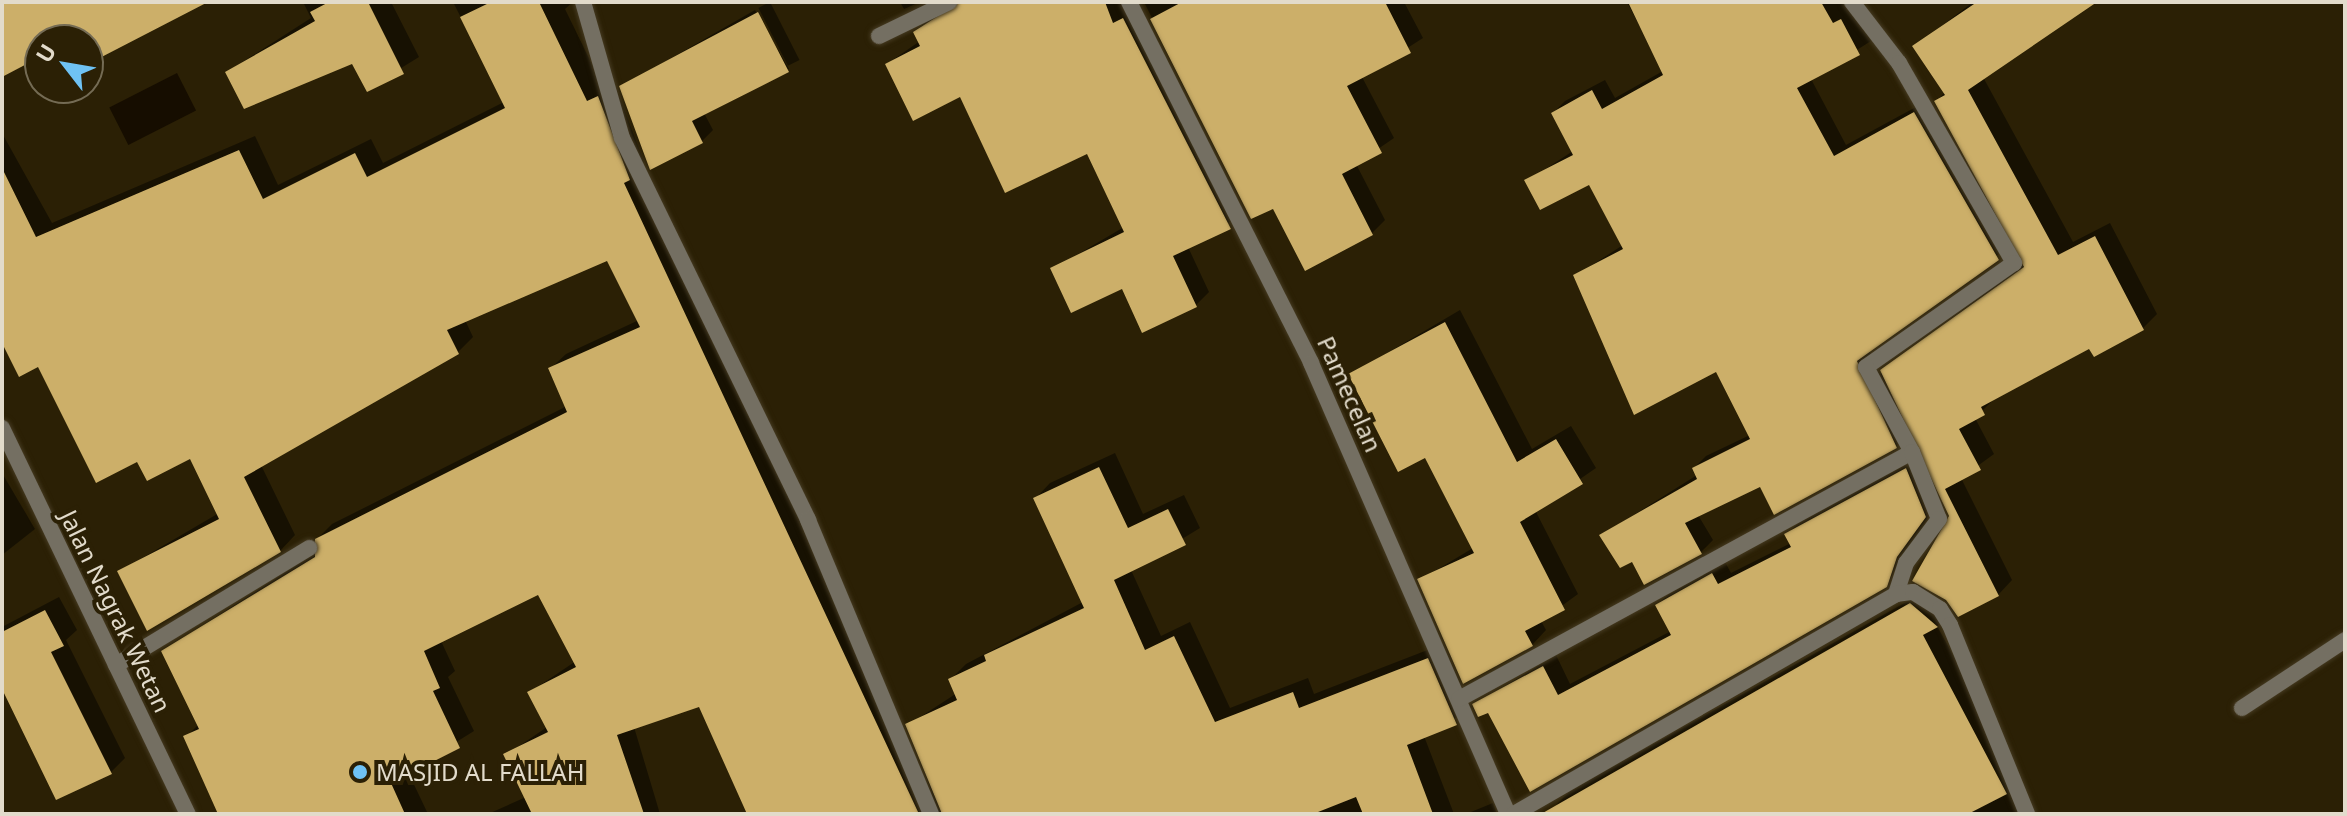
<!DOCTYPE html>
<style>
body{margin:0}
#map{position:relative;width:2347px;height:816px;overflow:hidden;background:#2b2005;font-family:"Noto Sans",sans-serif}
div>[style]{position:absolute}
.water>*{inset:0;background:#160d00;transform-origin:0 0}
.shadow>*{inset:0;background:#0007;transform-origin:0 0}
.building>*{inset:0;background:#ccaf69}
.roads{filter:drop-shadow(0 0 2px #453a21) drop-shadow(0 0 2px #453a21)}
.lane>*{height:16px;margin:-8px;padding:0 8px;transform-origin:8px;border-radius:8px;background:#746f62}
.street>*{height:16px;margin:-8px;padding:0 8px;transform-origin:8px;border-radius:8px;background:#746f62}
.dots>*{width:22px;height:22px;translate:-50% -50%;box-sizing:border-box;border:4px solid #2b2005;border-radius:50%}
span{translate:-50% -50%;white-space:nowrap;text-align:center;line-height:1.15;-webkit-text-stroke:8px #2b2005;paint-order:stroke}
.street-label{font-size:24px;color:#e2dbcb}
.poi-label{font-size:24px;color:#e2dbcb}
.left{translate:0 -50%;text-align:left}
.frame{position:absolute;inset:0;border:4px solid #e2dbcb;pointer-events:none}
.north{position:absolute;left:24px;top:24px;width:80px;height:80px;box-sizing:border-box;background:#2b2005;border:2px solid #746b54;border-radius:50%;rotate:301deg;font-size:22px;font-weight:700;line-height:32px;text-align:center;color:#e2dbcb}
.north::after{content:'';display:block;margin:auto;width:28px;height:36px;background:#6fc2f4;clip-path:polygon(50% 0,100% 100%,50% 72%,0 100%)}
</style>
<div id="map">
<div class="water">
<div style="left:177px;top:73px;width:42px;height:76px;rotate:63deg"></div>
</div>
<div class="shadow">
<div style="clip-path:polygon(2px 2px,195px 2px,88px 61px,88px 40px,40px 40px,40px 55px,2px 75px)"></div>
<div style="clip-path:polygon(303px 2px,391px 2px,419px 57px,367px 89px,353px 62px,227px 72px,311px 18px)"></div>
<div style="clip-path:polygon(453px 2px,573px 2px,565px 9px,603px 87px,614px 82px,644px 162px,639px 167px,932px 793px,908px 725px,957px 693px,950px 680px,966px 664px,1083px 602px,1035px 499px,1050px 483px,1115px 453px,1143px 514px,1184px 495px,1200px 528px,1131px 570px,1161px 636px,1190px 622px,1230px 708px,1308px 678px,1314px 694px,1443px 644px,1472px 708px,1424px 736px,1454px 814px,752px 814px,700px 705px,634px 727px,660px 814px,488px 814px,526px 797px,506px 755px,547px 727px,530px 692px,576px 661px,539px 592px,441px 641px,455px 671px,448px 677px,474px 731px,408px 772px,428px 814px,227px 814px,186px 737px,199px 724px,163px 651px,317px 552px,317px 539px,332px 524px,567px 406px,550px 369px,566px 354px,639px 320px,608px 259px,465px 320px,473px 337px,458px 352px,261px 465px,295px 535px,280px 551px,120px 571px,219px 513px,191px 457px,138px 459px,39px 364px,2px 343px,2px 133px,52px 223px,255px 136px,278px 185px,371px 139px,383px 163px,504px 102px)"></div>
<div style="left:770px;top:2px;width:65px;height:13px;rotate:63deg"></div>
<div style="clip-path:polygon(900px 2px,920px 2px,904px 9px)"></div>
<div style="clip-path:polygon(957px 2px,1136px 2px,1243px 214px,1188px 247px,1209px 292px,1196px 305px,1053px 269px,1124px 227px,1088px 151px,887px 64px,920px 41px,915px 32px,928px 19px)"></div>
<div style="clip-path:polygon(1144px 2px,1404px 2px,1423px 38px,1362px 77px,1394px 138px,1356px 164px,1385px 220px,1371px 234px,1274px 206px,1252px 217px)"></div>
<div style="clip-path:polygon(1627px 2px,1850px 2px,1871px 41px,1811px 79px,1846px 145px,1927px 101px,2010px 246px,1869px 350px,1880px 374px,2026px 261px,1936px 102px,1945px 92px,1914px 47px,1973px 2px,2093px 2px,1983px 77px,2073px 242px,2110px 223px,2157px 314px,2143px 328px,2090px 346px,1997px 396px,1975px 418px,1994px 454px,1961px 478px,2012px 580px,1998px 595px,1896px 399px,1908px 434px,1896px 446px,1761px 484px,1698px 515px,1713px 540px,1701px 552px,1633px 559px,1602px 535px,1697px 475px,1694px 468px,1706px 456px,1750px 435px,1717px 370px,1575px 276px,1623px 245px,1590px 182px,1527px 181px,1573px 151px,1553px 113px,1565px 101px,1605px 80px,1615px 98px,1663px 71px)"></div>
<div style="clip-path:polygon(755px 10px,789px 69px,704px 113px,713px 130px,702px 141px,621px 87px)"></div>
<div style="clip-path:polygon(1460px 310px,1532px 449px,1571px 426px,1596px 468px,1535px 510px,1578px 594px,1541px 621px,1546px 630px,1532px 645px,1420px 580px,1473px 548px,1426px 455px,1350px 375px)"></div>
<div style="clip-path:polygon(1919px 457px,1938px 503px,1886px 585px,1546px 780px,1489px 711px,1474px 705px,1556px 655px,1570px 684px,1671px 631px,1657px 605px,1670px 593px,1725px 562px,1731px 573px,1791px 543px,1787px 535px,1799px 522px)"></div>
<div style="clip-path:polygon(2px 473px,35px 529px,2px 555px)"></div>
<div style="clip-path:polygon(1924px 592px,1949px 614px,1937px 626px,2008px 754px,2031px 814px,1561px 814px,1557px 804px,1570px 791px)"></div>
<div style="clip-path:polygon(59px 597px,77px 630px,66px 640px,125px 758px,111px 772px,2px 676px,2px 627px)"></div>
<div style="clip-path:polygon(1493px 803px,1497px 814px,1466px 814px)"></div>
</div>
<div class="building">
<div style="clip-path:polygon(2px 2px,208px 2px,88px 64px,88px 32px,40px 40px,40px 57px,2px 77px)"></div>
<div style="clip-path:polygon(329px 2px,368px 2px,404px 74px,367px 92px,352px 64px,244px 109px,225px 72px,315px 21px,310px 12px)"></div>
<div style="clip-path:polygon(491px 2px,539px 2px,587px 101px,598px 96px,630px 180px,624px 183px,919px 814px,747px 814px,699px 707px,617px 735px,644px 814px,532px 814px,503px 754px,548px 732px,527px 692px,576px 667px,538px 595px,424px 651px,440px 688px,433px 691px,460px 748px,391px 783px,405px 814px,218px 814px,183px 736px,199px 729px,161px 651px,315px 557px,315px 539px,567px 412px,548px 368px,640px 327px,607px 261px,447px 330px,459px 354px,244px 477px,281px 552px,147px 631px,117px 571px,219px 519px,190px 459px,147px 481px,137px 462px,96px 483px,38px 367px,19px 377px,2px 343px,2px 168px,36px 237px,239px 150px,263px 199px,355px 153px,367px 177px,505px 108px,460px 17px)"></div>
<div style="clip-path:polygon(960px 2px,1105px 2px,1113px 23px,1123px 18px,1231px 229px,1173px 256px,1197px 307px,1142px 333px,1122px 289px,1071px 313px,1050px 268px,1124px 232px,1087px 154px,1005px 193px,960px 97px,913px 121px,885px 64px,920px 46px,913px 32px)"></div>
<div style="clip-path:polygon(1182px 2px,1385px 2px,1411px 53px,1347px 86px,1382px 153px,1342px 174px,1373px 235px,1305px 271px,1273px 209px,1251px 219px,1150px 19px)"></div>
<div style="clip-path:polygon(1628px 2px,1821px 2px,1833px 23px,1841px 19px,1860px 55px,1797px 88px,1834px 156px,1914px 112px,1999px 260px,1857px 361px,1897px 448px,1774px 515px,1760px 487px,1685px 523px,1702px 554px,1644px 585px,1632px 562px,1620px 568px,1599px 535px,1697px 479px,1692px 468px,1750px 439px,1716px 372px,1634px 415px,1573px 275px,1623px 249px,1589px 185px,1540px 210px,1524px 180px,1573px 155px,1551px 113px,1592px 90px,1602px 109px,1663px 75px)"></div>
<div style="clip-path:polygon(1977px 2px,2097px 2px,1968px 90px,2058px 255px,2095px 236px,2144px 330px,2094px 357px,2089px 349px,1981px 407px,1985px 415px,1959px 429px,1981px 470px,1945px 489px,1999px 596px,1958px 617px,1946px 600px,1912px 581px,1949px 516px,1880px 370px,2024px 267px,1934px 101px,1945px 95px,1912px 46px)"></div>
<div style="clip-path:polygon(758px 12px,789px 72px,692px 121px,703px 143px,650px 170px,619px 86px)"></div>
<div style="clip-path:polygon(1445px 322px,1517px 462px,1556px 439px,1583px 484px,1520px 522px,1565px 610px,1525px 631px,1533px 646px,1463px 684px,1417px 579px,1474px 553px,1425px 458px,1398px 472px,1348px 374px)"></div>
<div style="clip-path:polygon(1099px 467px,1128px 528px,1168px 509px,1186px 545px,1114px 580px,1145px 650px,1174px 636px,1215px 722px,1293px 692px,1299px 708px,1428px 658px,1457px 725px,1407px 745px,1433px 814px,1363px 814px,1356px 797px,1313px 814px,942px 814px,905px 724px,957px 700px,948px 679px,986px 661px,984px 655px,1084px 608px,1033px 498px)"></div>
<div style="clip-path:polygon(1906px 468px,1926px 517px,1897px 557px,1887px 587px,1530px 792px,1488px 713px,1478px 717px,1472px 704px,1543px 666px,1558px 695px,1671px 635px,1655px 605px,1712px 573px,1718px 584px,1791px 547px,1784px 534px)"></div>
<div style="clip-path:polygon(1910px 603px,1938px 627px,1923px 635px,2007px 794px,1968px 814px,1541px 814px)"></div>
<div style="clip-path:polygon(45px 610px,64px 646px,51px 652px,112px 774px,56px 800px,2px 689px,2px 632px)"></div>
</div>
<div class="roads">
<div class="lane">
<div style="left:116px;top:665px;width:226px;rotate:-31.2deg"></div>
<div style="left:2242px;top:708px;width:123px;rotate:-33.4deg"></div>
</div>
<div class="street">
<div style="left:583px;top:2px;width:141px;rotate:74deg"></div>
<div style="left:622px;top:138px;width:425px;rotate:64deg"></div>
<div style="left:808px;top:520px;width:319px;rotate:67.3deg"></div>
<div style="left:1129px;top:2px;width:404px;rotate:63.2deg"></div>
<div style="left:1311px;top:363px;width:492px;rotate:66.4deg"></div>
<div style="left:1852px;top:2px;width:77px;rotate:52.4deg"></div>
<div style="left:1899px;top:63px;width:231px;rotate:60.1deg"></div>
<div style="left:2014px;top:263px;width:181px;rotate:144.9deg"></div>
<div style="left:1866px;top:367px;width:97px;rotate:61.6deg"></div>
<div style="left:879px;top:36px;width:78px;rotate:-25.9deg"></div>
<div style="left:2px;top:428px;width:428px;rotate:64.3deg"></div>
<div style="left:1459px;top:699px;width:516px;rotate:-28.6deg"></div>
<div style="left:1912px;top:452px;width:72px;rotate:68.1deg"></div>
<div style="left:1939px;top:519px;width:55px;rotate:126.9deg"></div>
<div style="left:1906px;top:563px;width:33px;rotate:108deg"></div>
<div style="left:1514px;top:814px;width:441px;rotate:-29.9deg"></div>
<div style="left:1896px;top:594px;width:17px;rotate:-7deg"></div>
<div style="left:1913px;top:592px;width:32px;rotate:32deg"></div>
<div style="left:1940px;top:609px;width:19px;rotate:58deg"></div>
<div style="left:1950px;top:625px;width:204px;rotate:67.8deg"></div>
</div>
</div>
<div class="dots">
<div style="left:360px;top:772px;background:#6fc2f4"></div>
</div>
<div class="street-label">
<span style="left:1350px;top:394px;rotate:66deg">Pamecelan</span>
<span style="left:116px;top:611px;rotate:64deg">Jalan Nagrak Wetan</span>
</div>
<div class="poi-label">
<span class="left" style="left:376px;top:772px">MASJID AL FALLAH</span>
</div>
<div class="frame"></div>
<div class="north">U</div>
</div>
